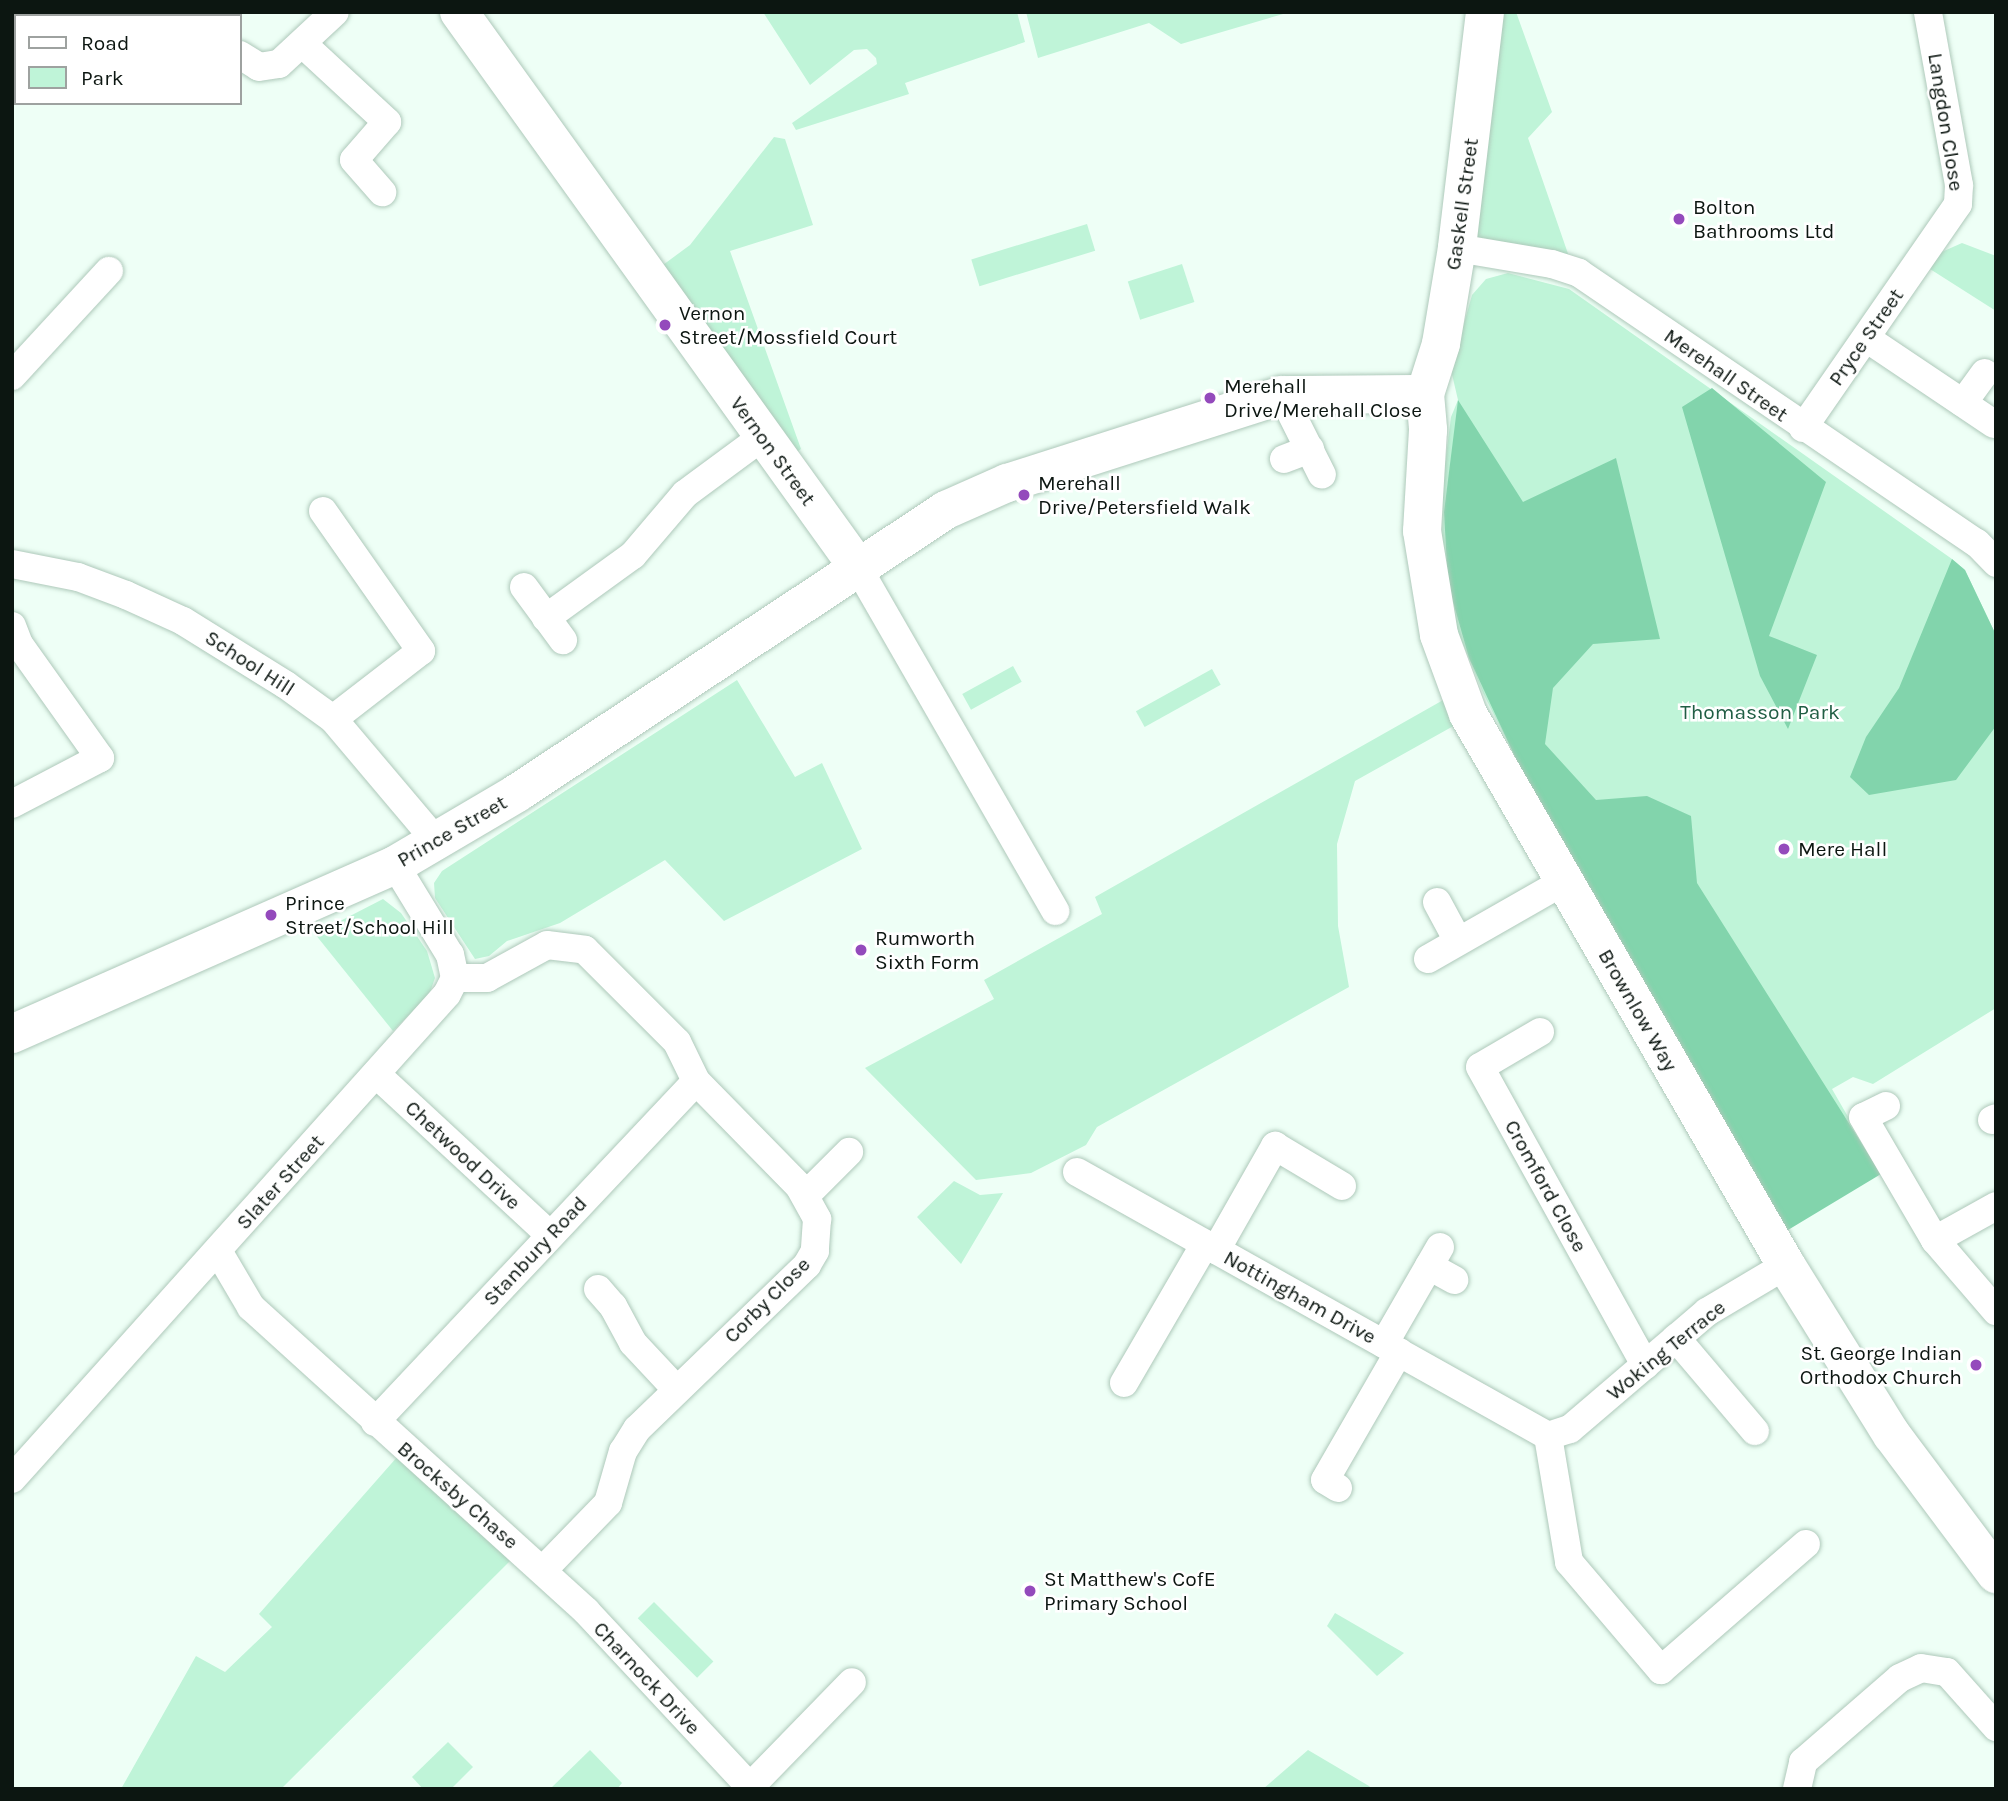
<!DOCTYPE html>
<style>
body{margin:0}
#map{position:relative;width:2008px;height:1801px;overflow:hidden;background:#eefff6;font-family:Karla,sans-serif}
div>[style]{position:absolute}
.green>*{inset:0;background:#bff4d8;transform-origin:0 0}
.forest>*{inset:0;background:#82d4ac}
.roads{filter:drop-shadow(0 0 2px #aec9ba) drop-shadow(0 0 2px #aec9ba)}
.street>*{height:28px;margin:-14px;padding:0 14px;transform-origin:14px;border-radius:14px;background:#fff}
.secondary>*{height:38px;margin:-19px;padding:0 19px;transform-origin:19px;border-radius:19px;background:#fff}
.dots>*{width:19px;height:19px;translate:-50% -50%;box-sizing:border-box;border:4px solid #fff;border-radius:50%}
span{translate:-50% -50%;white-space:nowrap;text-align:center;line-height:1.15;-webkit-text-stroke:5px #fff;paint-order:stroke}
.street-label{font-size:21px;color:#0c1611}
.poi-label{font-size:21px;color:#0c1611}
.left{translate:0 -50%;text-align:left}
.right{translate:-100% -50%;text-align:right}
.park-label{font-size:21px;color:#205e44}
.frame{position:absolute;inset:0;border:14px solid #0c1611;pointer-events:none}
.legend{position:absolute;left:14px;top:14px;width:228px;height:91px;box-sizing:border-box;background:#fff;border:2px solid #9ea2a0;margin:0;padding:9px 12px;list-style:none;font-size:21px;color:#0c1611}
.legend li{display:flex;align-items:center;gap:14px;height:35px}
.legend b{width:35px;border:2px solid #9ea2a0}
</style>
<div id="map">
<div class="green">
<div style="clip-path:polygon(763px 12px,1017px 12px,1025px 42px,905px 83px,909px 94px,796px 130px,792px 123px,877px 64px,876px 58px,867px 49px,854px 50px,810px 85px)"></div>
<div style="clip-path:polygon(1026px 12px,1290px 12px,1181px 44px,1149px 23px,1038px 58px)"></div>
<div style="clip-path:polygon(1485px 12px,1516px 12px,1552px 112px,1528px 138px,1574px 271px,1457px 248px)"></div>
<div style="clip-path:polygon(774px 137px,785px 139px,813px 225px,730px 251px,801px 449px,781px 463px,648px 276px,690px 245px)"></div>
<div style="left:1087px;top:224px;width:28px;height:121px;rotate:73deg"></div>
<div style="clip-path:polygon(1962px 243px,1996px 256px,1996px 311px,1919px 262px)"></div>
<div style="left:1182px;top:264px;width:40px;height:57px;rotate:72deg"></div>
<div style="clip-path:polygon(1508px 273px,1569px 289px,1952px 559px,1965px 570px,1996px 635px,1996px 1008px,1873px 1084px,1853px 1077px,1832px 1089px,1881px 1174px,1517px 761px,1483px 693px,1456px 627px,1442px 550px,1443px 480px,1451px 417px,1458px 400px,1451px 370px,1472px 295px,1486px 279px)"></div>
<div style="left:1013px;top:666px;width:18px;height:58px;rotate:61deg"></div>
<div style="left:1212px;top:669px;width:18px;height:87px;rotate:61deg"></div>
<div style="clip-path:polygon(737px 680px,795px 777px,822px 763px,862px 849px,724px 921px,665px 860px,560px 923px,507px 941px,489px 956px,475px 959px,435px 898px,434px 883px,442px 871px)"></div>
<div style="clip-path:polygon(1445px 699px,1457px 724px,1355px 781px,1337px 844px,1338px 926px,1349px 987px,1097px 1127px,1086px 1145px,1031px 1173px,976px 1180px,865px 1068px,994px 999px,984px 980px,1102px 914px,1095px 897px)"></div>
<div style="clip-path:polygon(383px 899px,401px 913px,427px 951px,435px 978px,429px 995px,393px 1031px,315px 934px)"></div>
<div style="clip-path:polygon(954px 1181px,980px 1195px,1003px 1193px,961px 1264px,917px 1217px)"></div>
<div style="clip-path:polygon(398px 1456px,513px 1558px,281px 1789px,121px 1789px,196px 1656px,225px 1672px,272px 1627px,259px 1614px)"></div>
<div style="left:654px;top:1602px;width:84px;height:23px;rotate:45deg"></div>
<div style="clip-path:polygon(1335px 1613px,1404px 1653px,1377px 1676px,1327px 1626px)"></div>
<div style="clip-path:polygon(448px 1742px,473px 1767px,451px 1789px,423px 1789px,412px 1777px)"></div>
<div style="clip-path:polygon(590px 1750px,622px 1783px,617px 1789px,550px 1789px)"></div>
<div style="clip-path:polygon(1308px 1750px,1369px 1786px,1372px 1789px,1263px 1789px)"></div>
</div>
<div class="forest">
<div style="clip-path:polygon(1712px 388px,1826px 482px,1769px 636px,1817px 655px,1788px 729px,1760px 676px,1682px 407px)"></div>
<div style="clip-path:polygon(1458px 400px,1523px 502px,1616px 458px,1660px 639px,1593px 644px,1553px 688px,1545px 744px,1596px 800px,1647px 796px,1691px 816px,1697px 883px,1881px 1174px,1783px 1233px,1517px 761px,1469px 658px,1448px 584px,1444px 512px)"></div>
<div style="clip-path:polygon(1952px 559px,1965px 570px,1996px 635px,1996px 726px,1956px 780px,1869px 795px,1850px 777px,1866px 737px,1899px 688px)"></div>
</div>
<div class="roads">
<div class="street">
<div style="left:189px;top:12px;width:8px;rotate:30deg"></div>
<div style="left:41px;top:16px;width:5px;rotate:-53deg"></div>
<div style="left:158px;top:16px;width:7px;rotate:-34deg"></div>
<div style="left:305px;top:46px;width:112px;rotate:42.8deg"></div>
<div style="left:387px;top:122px;width:50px;rotate:131deg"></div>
<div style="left:354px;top:160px;width:43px;rotate:48.8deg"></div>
<div style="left:12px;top:47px;width:6px;rotate:-45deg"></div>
<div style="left:240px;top:55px;width:22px;rotate:32deg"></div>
<div style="left:259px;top:67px;width:20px;rotate:-9deg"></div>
<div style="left:279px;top:64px;width:76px;rotate:-42.9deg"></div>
<div style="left:1457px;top:248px;width:96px;rotate:9.6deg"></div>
<div style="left:1552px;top:264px;width:28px;rotate:18deg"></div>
<div style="left:1579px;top:273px;width:481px;rotate:34.2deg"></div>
<div style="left:1977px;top:543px;width:28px;rotate:46deg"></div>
<div style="left:1866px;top:338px;width:154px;rotate:33.9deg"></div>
<div style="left:12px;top:376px;width:143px;rotate:-47.3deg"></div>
<div style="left:1282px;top:395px;width:89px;rotate:63.4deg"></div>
<div style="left:1963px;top:403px;width:37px;rotate:-54deg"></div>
<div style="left:1803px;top:428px;width:272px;rotate:-55.3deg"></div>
<div style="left:1958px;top:204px;width:19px;rotate:-87deg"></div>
<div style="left:1959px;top:185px;width:176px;rotate:-100.2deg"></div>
<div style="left:1284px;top:459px;width:28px;rotate:-21deg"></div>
<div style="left:323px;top:511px;width:171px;rotate:55deg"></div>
<div style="left:421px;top:651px;width:111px;rotate:142.3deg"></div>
<div style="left:12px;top:564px;width:67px;rotate:11.1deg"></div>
<div style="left:78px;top:577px;width:51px;rotate:20.6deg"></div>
<div style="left:126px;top:595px;width:63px;rotate:24.5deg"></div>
<div style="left:183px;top:621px;width:121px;rotate:31.9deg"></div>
<div style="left:286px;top:685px;width:58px;rotate:35.9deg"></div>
<div style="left:333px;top:719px;width:160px;rotate:49.8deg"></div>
<div style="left:857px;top:566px;width:398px;rotate:60.1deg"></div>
<div style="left:524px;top:587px;width:66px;rotate:53.7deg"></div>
<div style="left:546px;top:618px;width:107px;rotate:-35.9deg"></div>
<div style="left:633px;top:555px;width:80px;rotate:-49.6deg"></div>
<div style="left:685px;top:494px;width:96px;rotate:-36.5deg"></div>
<div style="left:12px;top:626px;width:19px;rotate:69deg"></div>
<div style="left:19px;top:644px;width:140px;rotate:54.6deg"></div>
<div style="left:100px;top:758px;width:99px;rotate:152.4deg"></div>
<div style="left:1437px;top:902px;width:44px;rotate:61.7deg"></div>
<div style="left:1428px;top:959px;width:155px;rotate:-29.7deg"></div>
<div style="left:455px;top:978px;width:32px"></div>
<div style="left:487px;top:978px;width:68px;rotate:-28.8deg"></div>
<div style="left:547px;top:945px;width:38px;rotate:7deg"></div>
<div style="left:585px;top:950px;width:130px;rotate:45deg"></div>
<div style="left:677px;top:1042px;width:43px;rotate:64deg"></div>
<div style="left:696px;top:1081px;width:147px;rotate:45.6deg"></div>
<div style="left:799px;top:1186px;width:38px;rotate:61deg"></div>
<div style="left:817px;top:1219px;width:32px;rotate:94deg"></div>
<div style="left:815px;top:1251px;width:16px;rotate:120deg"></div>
<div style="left:807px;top:1265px;width:236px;rotate:136deg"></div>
<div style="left:637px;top:1429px;width:26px;rotate:122deg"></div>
<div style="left:623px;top:1451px;width:54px;rotate:106.1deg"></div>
<div style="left:608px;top:1503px;width:93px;rotate:134.1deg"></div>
<div style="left:1540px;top:1032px;width:69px;rotate:149.7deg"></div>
<div style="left:1480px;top:1067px;width:341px;rotate:61deg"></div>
<div style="left:376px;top:1074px;width:237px;rotate:42.8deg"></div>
<div style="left:1886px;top:1106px;width:25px;rotate:154deg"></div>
<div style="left:1863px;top:1117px;width:143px;rotate:59.7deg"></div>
<div style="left:1935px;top:1240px;width:94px;rotate:49.3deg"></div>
<div style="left:1992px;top:1120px;width:4px;rotate:-27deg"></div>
<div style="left:1077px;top:1172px;width:540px;rotate:29.27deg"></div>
<div style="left:806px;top:1195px;width:61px;rotate:-45deg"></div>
<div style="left:1935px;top:1240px;width:70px;rotate:-29.1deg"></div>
<div style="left:1216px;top:1250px;width:120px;rotate:-60.4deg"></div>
<div style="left:1275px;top:1146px;width:78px;rotate:30.8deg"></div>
<div style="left:218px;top:1251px;width:65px;rotate:59.5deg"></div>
<div style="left:251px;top:1307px;width:452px;rotate:42.2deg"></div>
<div style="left:586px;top:1611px;width:241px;rotate:47deg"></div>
<div style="left:1429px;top:1266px;width:29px;rotate:29deg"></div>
<div style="left:598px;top:1289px;width:23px;rotate:49deg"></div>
<div style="left:613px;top:1306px;width:42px;rotate:61.6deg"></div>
<div style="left:633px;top:1343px;width:63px;rotate:46.9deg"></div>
<div style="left:1676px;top:1338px;width:122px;rotate:49.7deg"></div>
<div style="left:1384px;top:1344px;width:112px;rotate:-60deg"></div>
<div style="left:1124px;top:1383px;width:161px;rotate:-59.8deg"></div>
<div style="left:375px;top:1422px;width:468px;rotate:-46.7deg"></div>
<div style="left:1548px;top:1436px;width:128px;rotate:80.5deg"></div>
<div style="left:1569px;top:1562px;width:142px;rotate:49.6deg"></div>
<div style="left:1661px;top:1670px;width:192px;rotate:-41deg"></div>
<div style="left:1548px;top:1436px;width:23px;rotate:-18deg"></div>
<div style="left:1570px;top:1429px;width:180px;rotate:-40.5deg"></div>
<div style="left:1707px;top:1312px;width:92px;rotate:-30.7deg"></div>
<div style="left:12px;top:1479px;width:651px;rotate:-48.11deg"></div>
<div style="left:447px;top:994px;width:18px;rotate:-63deg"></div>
<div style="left:455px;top:978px;width:24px;rotate:-102deg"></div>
<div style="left:450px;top:955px;width:105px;rotate:-121.4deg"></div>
<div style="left:1338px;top:1488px;width:15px;rotate:-148deg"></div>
<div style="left:1325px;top:1480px;width:148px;rotate:-60deg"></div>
<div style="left:748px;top:1789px;width:149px;rotate:-45.8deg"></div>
<div style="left:1797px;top:1789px;width:28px;rotate:-77deg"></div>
<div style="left:1803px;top:1762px;width:128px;rotate:-40.9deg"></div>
<div style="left:1900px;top:1678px;width:23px;rotate:-25deg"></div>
<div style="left:1921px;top:1668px;width:26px;rotate:9deg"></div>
<div style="left:1947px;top:1672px;width:74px;rotate:48.3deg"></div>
</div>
<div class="secondary">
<div style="left:459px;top:12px;width:682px;rotate:54.31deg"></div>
<div style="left:1485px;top:12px;width:238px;rotate:96.8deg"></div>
<div style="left:1457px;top:248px;width:97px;rotate:99.5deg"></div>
<div style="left:1441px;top:344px;width:52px;rotate:107.7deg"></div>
<div style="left:1425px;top:394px;width:36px;rotate:85deg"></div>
<div style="left:1428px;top:430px;width:101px;rotate:93.4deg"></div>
<div style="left:1422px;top:531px;width:105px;rotate:80.7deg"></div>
<div style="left:1439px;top:635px;width:84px;rotate:69.8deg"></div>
<div style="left:1468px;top:714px;width:636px;rotate:60.01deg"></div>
<div style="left:1786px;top:1265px;width:200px;rotate:58.1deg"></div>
<div style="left:1892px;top:1435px;width:174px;rotate:53.2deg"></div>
<div style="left:12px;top:1034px;width:419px;rotate:-23.8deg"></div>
<div style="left:395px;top:865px;width:142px;rotate:-30.5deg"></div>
<div style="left:517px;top:793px;width:514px;rotate:-33.41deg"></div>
<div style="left:946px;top:510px;width:67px;rotate:-23.9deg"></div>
<div style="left:1007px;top:483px;width:289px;rotate:-17.7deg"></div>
<div style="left:1282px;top:395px;width:143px;rotate:-0.4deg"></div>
</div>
</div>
<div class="dots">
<div style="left:1679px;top:219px;background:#944abc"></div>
<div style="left:665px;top:325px;background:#944abc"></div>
<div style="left:1210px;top:398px;background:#944abc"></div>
<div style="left:1024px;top:495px;background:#944abc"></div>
<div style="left:1784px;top:849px;background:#944abc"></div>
<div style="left:271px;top:915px;background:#944abc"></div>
<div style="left:861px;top:950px;background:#944abc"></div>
<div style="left:1976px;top:1365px;background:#944abc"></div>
<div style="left:1030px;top:1591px;background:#944abc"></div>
</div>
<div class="street-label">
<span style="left:1946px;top:122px;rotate:81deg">Langdon Close</span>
<span style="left:1462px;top:204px;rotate:-82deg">Gaskell Street</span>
<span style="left:1866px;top:337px;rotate:-55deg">Pryce Street</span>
<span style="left:1726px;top:375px;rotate:35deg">Merehall Street</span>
<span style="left:773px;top:451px;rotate:54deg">Vernon Street</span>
<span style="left:250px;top:663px;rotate:33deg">School Hill</span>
<span style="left:452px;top:831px;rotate:-30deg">Prince Street</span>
<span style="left:1638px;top:1010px;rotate:60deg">Brownlow Way</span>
<span style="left:463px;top:1155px;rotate:43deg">Chetwood Drive</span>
<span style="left:280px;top:1182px;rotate:-48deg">Slater Street</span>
<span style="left:1546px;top:1186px;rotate:61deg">Cromford Close</span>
<span style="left:535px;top:1251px;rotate:-47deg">Stanbury Road</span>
<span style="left:1300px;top:1297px;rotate:29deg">Nottingham Drive</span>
<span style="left:767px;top:1300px;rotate:-45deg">Corby Close</span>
<span style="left:1666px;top:1350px;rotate:-39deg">Woking Terrace</span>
<span style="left:458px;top:1495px;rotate:41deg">Brocksby Chase</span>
<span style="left:647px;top:1678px;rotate:47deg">Charnock Drive</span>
</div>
<div class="poi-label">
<span class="left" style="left:1693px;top:219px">Bolton<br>Bathrooms Ltd</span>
<span class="left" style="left:679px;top:325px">Vernon<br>Street/Mossfield Court</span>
<span class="left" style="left:1224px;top:398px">Merehall<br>Drive/Merehall Close</span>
<span class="left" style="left:1038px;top:495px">Merehall<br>Drive/Petersfield Walk</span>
<span class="left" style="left:1798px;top:849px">Mere Hall</span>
<span class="left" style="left:285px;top:915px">Prince<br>Street/School Hill</span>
<span class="left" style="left:875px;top:950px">Rumworth<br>Sixth Form</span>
<span class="right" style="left:1962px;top:1365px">St. George Indian<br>Orthodox Church</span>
<span class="left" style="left:1044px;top:1591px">St Matthew's CofE<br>Primary School</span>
</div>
<div class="park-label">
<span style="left:1760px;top:712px">Thomasson Park</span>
</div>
<div class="frame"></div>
<ul class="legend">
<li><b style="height:9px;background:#fff"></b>Road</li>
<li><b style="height:19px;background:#bff4d8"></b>Park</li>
</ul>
</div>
